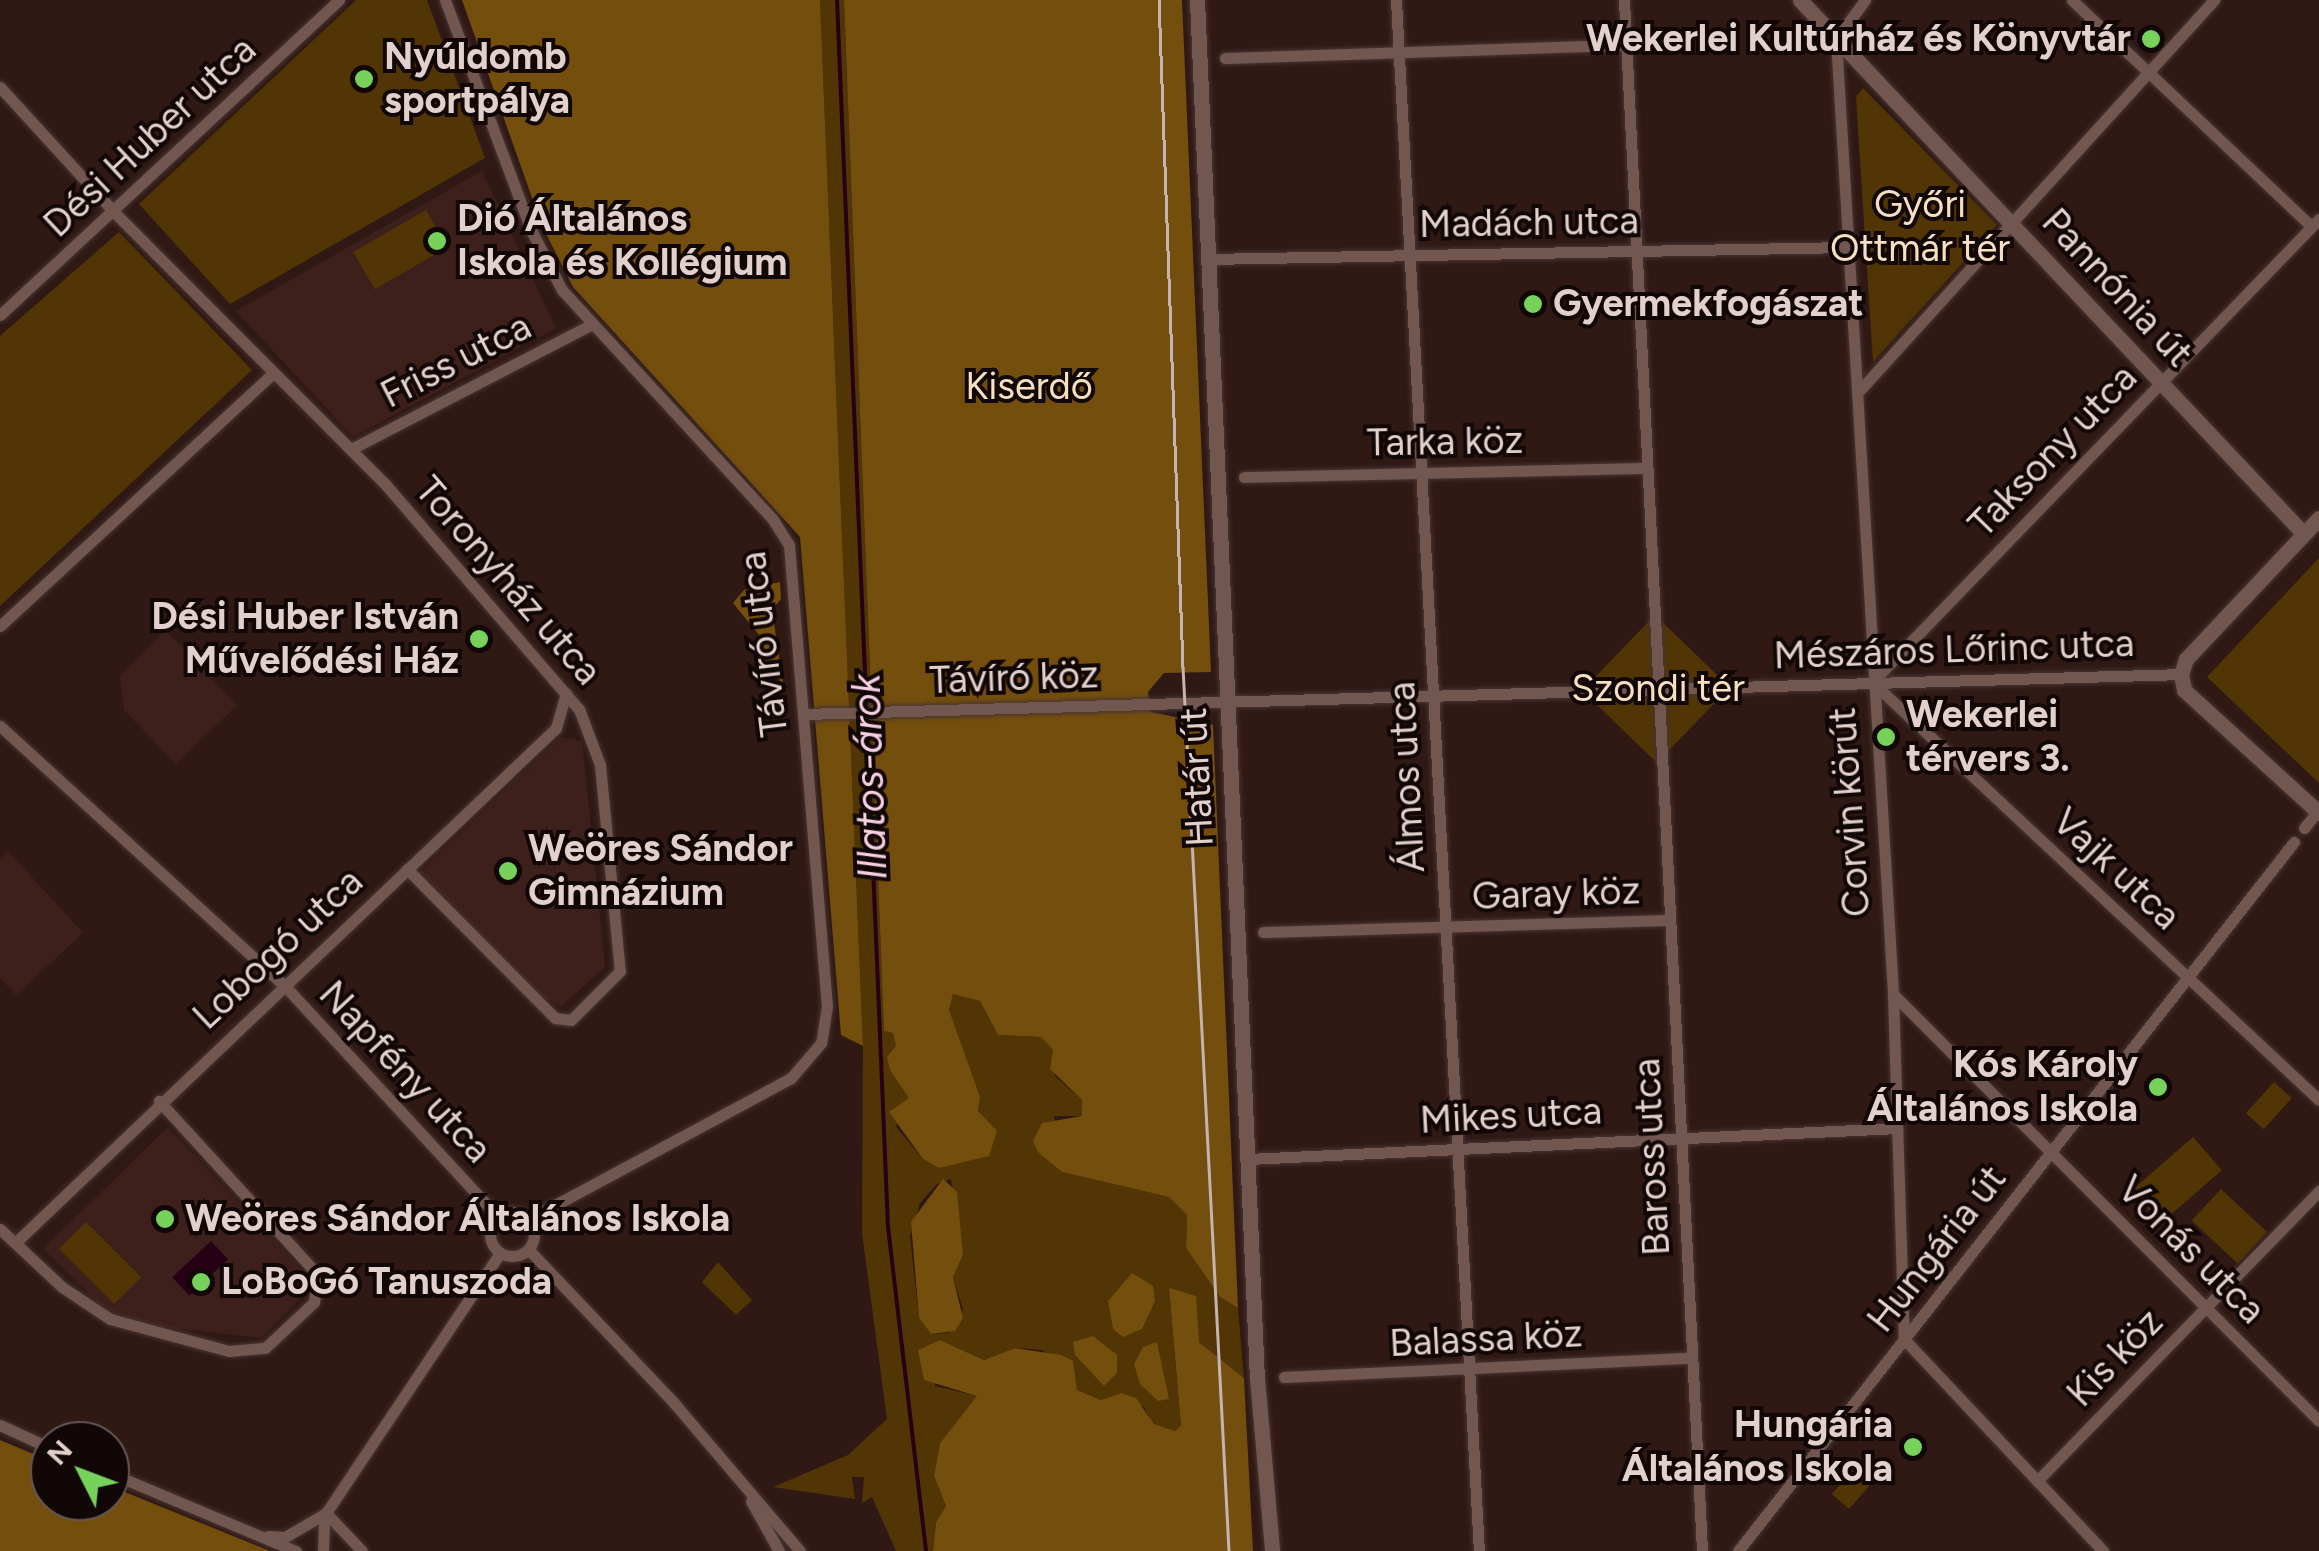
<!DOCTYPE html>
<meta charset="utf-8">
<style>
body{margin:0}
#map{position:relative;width:2319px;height:1551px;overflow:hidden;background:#301915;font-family:Figtree,sans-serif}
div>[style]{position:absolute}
.built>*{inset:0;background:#3d201b}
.green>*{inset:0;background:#513504;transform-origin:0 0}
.forest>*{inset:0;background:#734e0d}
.water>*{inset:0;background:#260116;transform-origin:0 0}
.stream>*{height:4px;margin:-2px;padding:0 2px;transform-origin:2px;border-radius:2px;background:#260116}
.roads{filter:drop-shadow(0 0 2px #473532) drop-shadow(0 0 2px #473532)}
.street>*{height:11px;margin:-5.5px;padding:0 5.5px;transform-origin:5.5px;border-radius:5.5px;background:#725751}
.street>.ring{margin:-5.5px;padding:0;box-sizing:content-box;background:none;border:11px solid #725751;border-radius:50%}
.secondary>*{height:15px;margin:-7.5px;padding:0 7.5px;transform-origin:7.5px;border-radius:7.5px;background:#725751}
.tram>*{height:2.5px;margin:-1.25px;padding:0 1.25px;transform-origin:1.25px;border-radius:1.25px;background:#c5b3af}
.dots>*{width:28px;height:28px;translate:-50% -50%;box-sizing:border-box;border:5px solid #110706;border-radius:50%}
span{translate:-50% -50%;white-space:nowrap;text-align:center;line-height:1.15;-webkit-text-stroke:8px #110706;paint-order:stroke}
.poi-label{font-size:38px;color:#e1d0cc;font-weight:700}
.right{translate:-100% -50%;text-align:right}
.left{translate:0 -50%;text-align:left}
.street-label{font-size:38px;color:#e1d0cc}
.park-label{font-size:38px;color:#f7e0c1}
.water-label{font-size:40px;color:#f5cfe0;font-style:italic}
.north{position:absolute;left:30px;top:1421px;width:100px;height:100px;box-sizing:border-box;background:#110706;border:2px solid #645755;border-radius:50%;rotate:312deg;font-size:28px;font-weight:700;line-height:40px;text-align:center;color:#e1d0cc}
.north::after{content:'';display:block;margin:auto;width:35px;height:45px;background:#76d25a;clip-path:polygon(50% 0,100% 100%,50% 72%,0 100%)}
</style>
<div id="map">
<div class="built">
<div style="clip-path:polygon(482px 171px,556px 328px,353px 437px,236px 311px)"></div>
<div style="clip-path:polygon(165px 630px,237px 705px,176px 764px,124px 710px,120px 676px)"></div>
<div style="clip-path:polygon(560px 737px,582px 741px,605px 967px,560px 1007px,514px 980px,415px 877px)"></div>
<div style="clip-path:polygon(8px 851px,83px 933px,16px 995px,0 978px,0 859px)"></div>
<div style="clip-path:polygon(168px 1127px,309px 1278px,302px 1297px,262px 1338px,117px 1322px,43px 1249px)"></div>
</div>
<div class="green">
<div style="clip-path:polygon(356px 0,427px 0,485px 158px,230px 304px,139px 204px)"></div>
<div style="clip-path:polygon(evenodd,820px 0,844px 0,884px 1031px,893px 1033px,910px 1098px,896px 1127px,923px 1159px,960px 1163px,975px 1155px,978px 1111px,949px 1010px,953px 993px,980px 1001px,998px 1035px,1041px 1037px,1053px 1050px,1055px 1076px,1082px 1100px,1083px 1116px,1054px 1116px,1062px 1172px,1169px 1197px,1187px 1215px,1186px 1248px,1220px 1297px,1238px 1308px,1244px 1378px,1199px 1342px,1169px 1289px,1181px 1427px,1175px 1431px,1153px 1424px,1144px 1407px,1121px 1393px,1101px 1400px,1076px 1390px,1073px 1374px,1042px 1350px,1015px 1348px,984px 1360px,940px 1340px,935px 1386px,978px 1396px,940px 1443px,934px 1476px,946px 1506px,936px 1522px,933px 1551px,896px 1551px,872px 1497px,862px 1503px,864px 1477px,852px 1477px,855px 1499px,773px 1487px,848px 1455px,887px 1419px,862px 1233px,863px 1046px,820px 0,951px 1179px,963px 1255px,953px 1277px,963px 1309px,949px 1333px,931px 1334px,919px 1318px,910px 1236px,920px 1203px,937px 1184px,951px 1179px)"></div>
<div style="clip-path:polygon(1863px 88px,1997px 225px,1873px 362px,1856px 97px)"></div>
<div style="left:426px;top:210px;width:43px;height:84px;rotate:60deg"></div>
<div style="clip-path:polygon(119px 232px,252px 370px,0 606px,0 336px)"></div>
<div style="clip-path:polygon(2319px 558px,2319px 783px,2207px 677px)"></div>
<div style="left:1655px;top:615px;width:104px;height:105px;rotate:44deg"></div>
<div style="left:2274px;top:1082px;width:24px;height:42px;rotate:42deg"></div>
<div style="left:2193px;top:1137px;width:44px;height:81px;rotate:49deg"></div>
<div style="left:2221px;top:1189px;width:63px;height:43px;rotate:43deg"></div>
<div style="left:86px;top:1222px;width:78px;height:38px;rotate:45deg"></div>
<div style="clip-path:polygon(718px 1262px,752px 1300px,736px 1315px,702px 1282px)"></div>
<div style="left:1856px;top:1466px;width:23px;height:37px;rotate:41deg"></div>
</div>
<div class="forest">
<div style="clip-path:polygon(462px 0,820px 0,863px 1046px,841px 1035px,800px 537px,573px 287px,542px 226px)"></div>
<div style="clip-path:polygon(844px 0,1182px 0,1211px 672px,1164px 673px,1148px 692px,1151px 712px,1213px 725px,1238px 1308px,1220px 1297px,1186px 1248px,1187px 1215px,1169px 1197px,1062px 1172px,1038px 1152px,1033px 1141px,1042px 1123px,1082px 1116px,1082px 1100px,1050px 1069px,1053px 1050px,1041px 1037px,998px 1035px,980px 1001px,953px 994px,949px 1010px,980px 1097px,978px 1111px,997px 1131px,989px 1156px,939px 1168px,923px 1159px,889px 1112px,909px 1098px,890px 1070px,887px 1057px,896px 1046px,893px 1033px,884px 1031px)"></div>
<div style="clip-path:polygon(780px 582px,781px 599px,772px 610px,783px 683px,762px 667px,764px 641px,733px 603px,744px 590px)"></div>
<div style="clip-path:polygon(943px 1179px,957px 1192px,963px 1255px,953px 1277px,963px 1318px,955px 1331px,931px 1334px,919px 1318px,911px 1222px)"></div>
<div style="clip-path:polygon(1132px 1273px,1153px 1286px,1155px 1301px,1142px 1329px,1123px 1337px,1113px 1329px,1108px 1301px)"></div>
<div style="clip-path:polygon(1169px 1288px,1196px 1296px,1199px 1342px,1244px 1378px,1253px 1551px,933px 1551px,936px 1522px,946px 1506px,934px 1476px,940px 1443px,977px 1396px,924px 1380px,918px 1350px,940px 1340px,984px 1360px,1015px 1348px,1061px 1355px,1073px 1361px,1077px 1390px,1101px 1400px,1121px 1393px,1136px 1398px,1154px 1424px,1175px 1431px,1181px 1426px)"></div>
<div style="clip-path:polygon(1093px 1336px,1117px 1355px,1117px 1373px,1104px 1386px,1075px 1355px,1073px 1342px)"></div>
<div style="clip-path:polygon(1157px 1342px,1169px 1399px,1158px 1401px,1140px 1384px,1134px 1364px,1143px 1347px)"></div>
<div style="clip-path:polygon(0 1440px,50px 1461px,50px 1501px,110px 1501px,110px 1486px,270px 1551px,0 1551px)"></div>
</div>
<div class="water">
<div style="left:211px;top:1241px;width:25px;height:53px;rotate:47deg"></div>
</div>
<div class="stream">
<div style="left:837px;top:0;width:1228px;rotate:87.62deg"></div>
<div style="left:888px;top:1227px;width:326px;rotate:83.3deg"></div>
</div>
<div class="roads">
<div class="street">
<div style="left:445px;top:0;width:246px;rotate:69.5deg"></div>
<div style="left:531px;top:230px;width:68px;rotate:62.7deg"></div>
<div style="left:562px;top:290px;width:310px;rotate:47.4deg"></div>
<div style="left:772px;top:518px;width:32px;rotate:58deg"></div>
<div style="left:789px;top:545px;width:463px;rotate:85.3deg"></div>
<div style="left:827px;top:1006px;width:37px;rotate:99deg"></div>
<div style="left:821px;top:1043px;width:46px;rotate:130.6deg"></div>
<div style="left:791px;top:1078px;width:298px;rotate:151.7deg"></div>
<div style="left:1396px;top:0;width:1553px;rotate:86.94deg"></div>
<div style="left:1624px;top:0;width:1553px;rotate:87.12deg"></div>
<div style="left:1865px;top:0;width:49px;rotate:126.6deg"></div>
<div style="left:1836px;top:39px;width:957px;rotate:86.58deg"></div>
<div style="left:1893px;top:994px;width:345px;rotate:88.2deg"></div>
<div style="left:1904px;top:1339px;width:291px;rotate:46.8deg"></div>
<div style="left:2072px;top:0;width:330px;rotate:43.4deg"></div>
<div style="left:1225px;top:58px;width:401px;rotate:-1.9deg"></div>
<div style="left:0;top:87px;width:171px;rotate:47.6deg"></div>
<div style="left:115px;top:213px;width:384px;rotate:45.1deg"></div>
<div style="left:386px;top:485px;width:296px;rotate:49.3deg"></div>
<div style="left:579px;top:709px;width:60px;rotate:69.4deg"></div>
<div style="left:600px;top:765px;width:207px;rotate:84.5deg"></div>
<div style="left:620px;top:971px;width:69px;rotate:135deg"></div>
<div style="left:571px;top:1020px;width:16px;rotate:-173deg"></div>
<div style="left:555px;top:1018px;width:210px;rotate:-134.8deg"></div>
<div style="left:2319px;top:219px;width:644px;rotate:133.99deg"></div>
<div style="left:1872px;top:682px;width:612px;rotate:43.08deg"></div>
<div style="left:1207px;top:259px;width:644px;rotate:-1.07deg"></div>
<div style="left:0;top:315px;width:463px;rotate:-42.9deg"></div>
<div style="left:1860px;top:390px;width:527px;rotate:-47.77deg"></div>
<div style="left:351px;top:449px;width:267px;rotate:-27.4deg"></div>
<div style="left:1244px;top:477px;width:403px;rotate:-1.3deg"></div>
<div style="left:0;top:626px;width:372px;rotate:-42.8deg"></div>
<div style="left:804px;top:714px;width:1378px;rotate:-1.66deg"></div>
<div style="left:0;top:726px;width:384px;rotate:42.4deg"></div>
<div style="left:284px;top:985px;width:316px;rotate:47.3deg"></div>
<div style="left:2304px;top:828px;width:22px;rotate:-51deg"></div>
<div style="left:1263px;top:932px;width:407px;rotate:-1.7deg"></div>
<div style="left:1893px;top:994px;width:603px;rotate:45.07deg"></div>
<div style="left:1248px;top:1159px;width:650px;rotate:-2.73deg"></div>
<div class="ring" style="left:490px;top:1212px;width:33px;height:33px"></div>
<div style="left:0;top:1229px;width:85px;rotate:43.1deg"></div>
<div style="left:62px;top:1287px;width:58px;rotate:33.7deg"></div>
<div style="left:110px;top:1319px;width:123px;rotate:15.1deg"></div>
<div style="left:229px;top:1351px;width:36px;rotate:-5deg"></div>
<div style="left:265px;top:1348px;width:67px;rotate:-43.2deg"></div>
<div style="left:314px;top:1302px;width:27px;rotate:-82deg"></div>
<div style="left:318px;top:1275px;width:236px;rotate:-132.4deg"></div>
<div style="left:15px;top:1243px;width:747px;rotate:-43.59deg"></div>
<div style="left:556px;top:728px;width:36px;rotate:-74deg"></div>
<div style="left:529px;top:1250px;width:211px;rotate:46.5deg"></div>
<div style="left:674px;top:1403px;width:194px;rotate:49.6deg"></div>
<div style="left:1284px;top:1377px;width:406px;rotate:-2.7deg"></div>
<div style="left:0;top:1425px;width:55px;rotate:24.7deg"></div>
<div style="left:110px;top:1473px;width:202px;rotate:22.8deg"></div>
<div style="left:2037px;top:1481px;width:405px;rotate:-45.8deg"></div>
<div style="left:751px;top:1501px;width:57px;rotate:60.8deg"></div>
<div style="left:326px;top:1513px;width:52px;rotate:46.5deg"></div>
<div style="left:268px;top:1536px;width:17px;rotate:3deg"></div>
<div style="left:285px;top:1537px;width:48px;rotate:-30.3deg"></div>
<div style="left:326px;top:1513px;width:313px;rotate:-56.2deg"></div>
<div style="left:323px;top:1551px;width:34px;rotate:-88deg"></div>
<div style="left:1738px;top:1551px;width:901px;rotate:-51.9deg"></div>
</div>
<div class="secondary">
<div style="left:1197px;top:0;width:1379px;rotate:87.51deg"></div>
<div style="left:1257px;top:1378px;width:174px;rotate:85deg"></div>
<div style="left:1800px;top:0;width:734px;rotate:46.66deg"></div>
<div style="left:2319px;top:518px;width:194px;rotate:133.3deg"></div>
<div style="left:2186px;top:659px;width:16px;rotate:108deg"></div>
<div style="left:2181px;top:674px;width:16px;rotate:79deg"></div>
<div style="left:2184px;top:690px;width:183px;rotate:42.3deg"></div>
</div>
</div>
<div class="tram">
<div style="left:1159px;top:0;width:667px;rotate:87.94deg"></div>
<div style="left:1183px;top:667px;width:885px;rotate:87.02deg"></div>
</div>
<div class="dots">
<div style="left:2151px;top:39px;background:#76d25a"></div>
<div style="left:364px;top:79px;background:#76d25a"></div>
<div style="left:437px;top:241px;background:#76d25a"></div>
<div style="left:1533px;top:304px;background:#76d25a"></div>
<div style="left:479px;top:639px;background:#76d25a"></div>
<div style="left:1886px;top:737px;background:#76d25a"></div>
<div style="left:508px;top:871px;background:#76d25a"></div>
<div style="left:2158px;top:1087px;background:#76d25a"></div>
<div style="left:165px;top:1219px;background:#76d25a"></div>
<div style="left:201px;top:1282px;background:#76d25a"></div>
<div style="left:1913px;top:1447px;background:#76d25a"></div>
</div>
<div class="poi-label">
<span class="right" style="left:2131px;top:39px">Wekerlei Kultúrház és Könyvtár</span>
<span class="left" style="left:384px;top:79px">Nyúldomb<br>sportpálya</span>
<span class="left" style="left:457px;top:241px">Dió Általános<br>Iskola és Kollégium</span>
<span class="left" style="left:1553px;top:304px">Gyermekfogászat</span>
<span class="right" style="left:459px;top:639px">Dési Huber István<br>Művelődési Ház</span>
<span class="left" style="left:1906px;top:737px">Wekerlei<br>térvers 3.</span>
<span class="left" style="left:528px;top:871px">Weöres Sándor<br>Gimnázium</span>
<span class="right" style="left:2138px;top:1087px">Kós Károly<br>Általános Iskola</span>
<span class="left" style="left:185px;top:1219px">Weöres Sándor Általános Iskola</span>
<span class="left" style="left:221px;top:1282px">LoBoGó Tanuszoda</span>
<span class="right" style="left:1893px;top:1447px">Hungária<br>Általános Iskola</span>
</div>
<div class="street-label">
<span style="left:150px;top:137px;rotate:-43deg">Dési Huber utca</span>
<span style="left:1529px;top:223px;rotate:-1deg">Madách utca</span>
<span style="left:2117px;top:288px;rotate:47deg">Pannónia út</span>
<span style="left:456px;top:361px;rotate:-27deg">Friss utca</span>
<span style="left:1445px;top:442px;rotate:-1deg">Tarka köz</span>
<span style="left:2053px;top:451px;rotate:-46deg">Taksony utca</span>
<span style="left:508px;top:581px;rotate:49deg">Toronyház utca</span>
<span style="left:764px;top:644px;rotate:-97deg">Távíró utca</span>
<span style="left:1954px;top:650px;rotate:-2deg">Mészáros Lőrinc utca</span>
<span style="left:1014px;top:678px;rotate:-2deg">Távíró köz</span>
<span style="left:1197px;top:777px;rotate:-93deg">Határ út</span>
<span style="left:1407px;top:777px;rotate:-93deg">Álmos utca</span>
<span style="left:1850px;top:812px;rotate:-94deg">Corvin körút</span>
<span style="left:2116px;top:869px;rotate:43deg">Vajk utca</span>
<span style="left:1556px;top:894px;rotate:-2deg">Garay köz</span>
<span style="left:278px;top:949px;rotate:-43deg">Lobogó utca</span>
<span style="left:405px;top:1072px;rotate:47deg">Napfény utca</span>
<span style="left:1511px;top:1116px;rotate:-3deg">Mikes utca</span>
<span style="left:1652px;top:1157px;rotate:-93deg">Baross utca</span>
<span style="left:1937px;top:1249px;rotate:-52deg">Hungária út</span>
<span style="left:2191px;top:1250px;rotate:45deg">Vonás utca</span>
<span style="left:1486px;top:1339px;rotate:-3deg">Balassa köz</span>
<span style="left:2115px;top:1358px;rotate:-46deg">Kis köz</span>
</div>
<div class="park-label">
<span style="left:1920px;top:227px">Győri<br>Ottmár tér</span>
<span style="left:1029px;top:387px">Kiserdő</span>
<span style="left:1658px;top:689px">Szondi tér</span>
</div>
<div class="water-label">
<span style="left:869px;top:777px;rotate:-92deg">Illatos-árok</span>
</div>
<div class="north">N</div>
</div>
